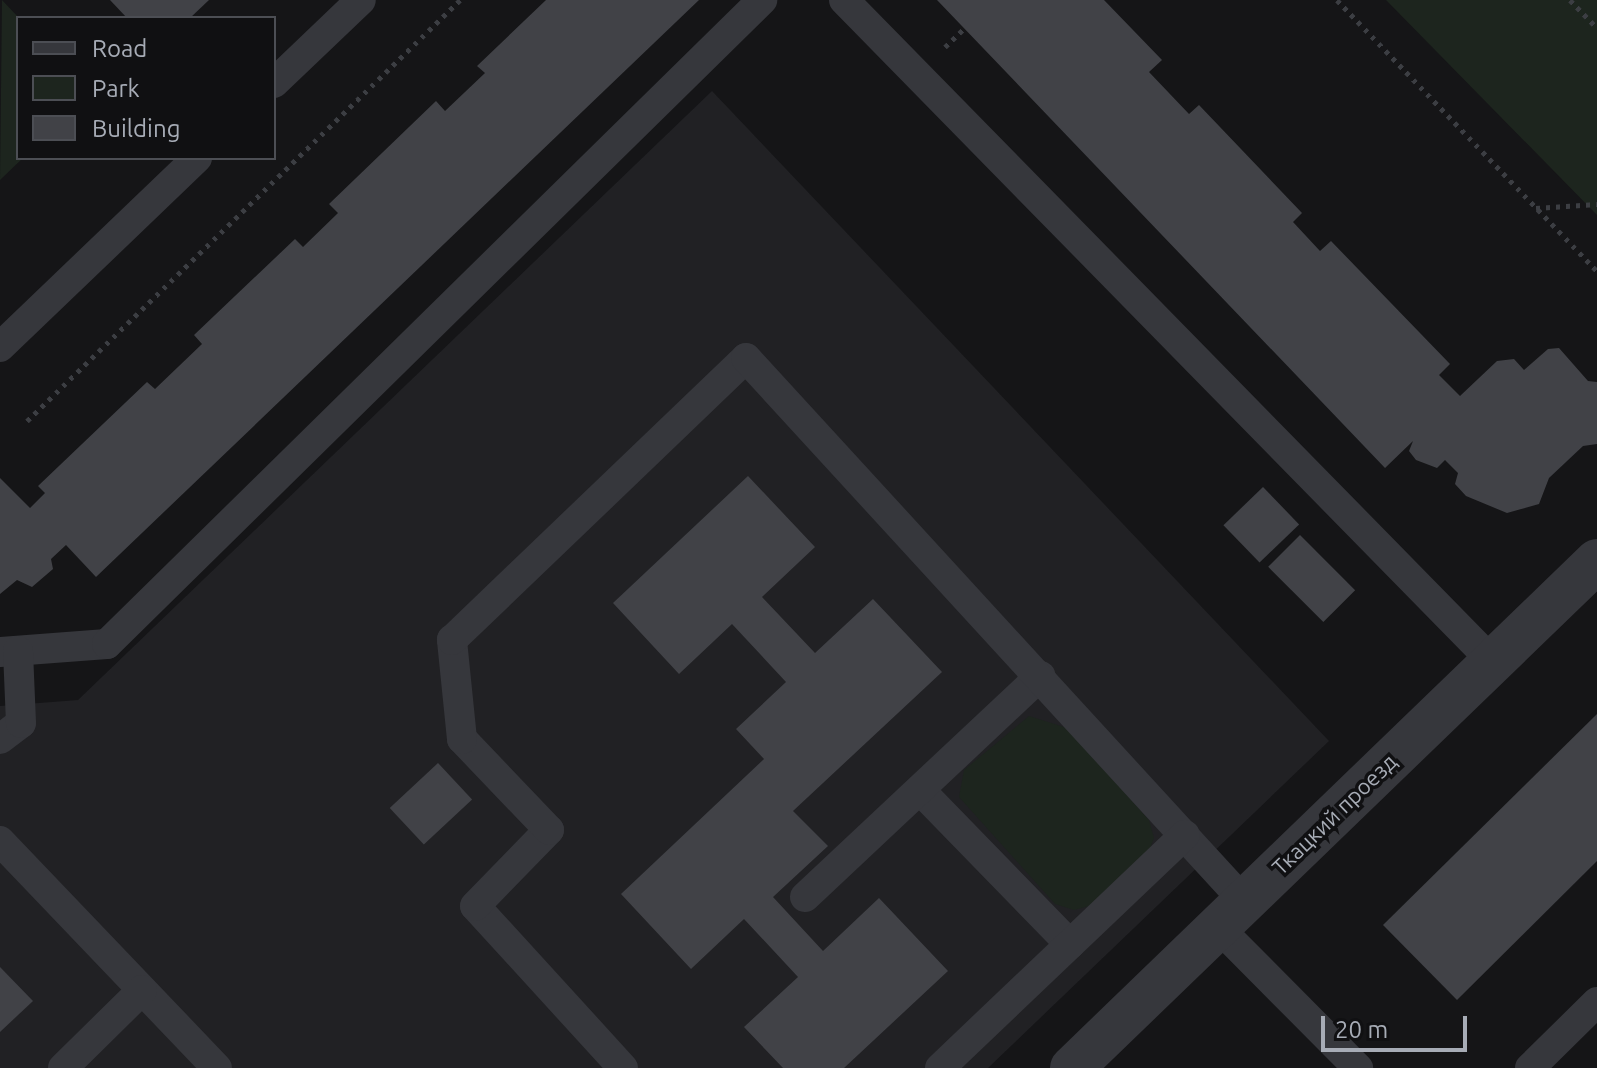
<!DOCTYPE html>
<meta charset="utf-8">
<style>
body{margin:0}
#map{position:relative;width:1597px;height:1068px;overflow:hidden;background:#151517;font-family:Ubuntu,sans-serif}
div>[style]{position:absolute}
.built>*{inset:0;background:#212124}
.green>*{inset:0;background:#1d251e}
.building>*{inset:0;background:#414247;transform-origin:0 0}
.path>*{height:5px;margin-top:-2.5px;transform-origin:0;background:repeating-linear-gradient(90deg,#3c3e43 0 4px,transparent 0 10px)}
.lane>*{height:30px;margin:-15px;padding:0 15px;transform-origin:15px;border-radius:15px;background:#36373c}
.street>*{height:44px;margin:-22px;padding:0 22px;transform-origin:22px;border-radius:22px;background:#36373c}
span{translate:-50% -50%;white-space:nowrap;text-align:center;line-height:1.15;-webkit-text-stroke:7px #101012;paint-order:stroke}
.street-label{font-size:22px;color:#a7acb6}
.legend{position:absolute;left:16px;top:16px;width:260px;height:144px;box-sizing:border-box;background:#101012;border:2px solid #4c4e54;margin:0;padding:10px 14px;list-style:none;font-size:24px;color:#a7acb6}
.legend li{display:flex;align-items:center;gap:16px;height:40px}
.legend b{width:40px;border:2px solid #4c4e54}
.scale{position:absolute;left:1321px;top:1016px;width:146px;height:36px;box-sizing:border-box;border:4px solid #a7acb6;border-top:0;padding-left:10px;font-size:24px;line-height:28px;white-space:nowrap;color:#a7acb6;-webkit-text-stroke:6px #101012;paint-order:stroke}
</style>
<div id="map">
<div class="built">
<div style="clip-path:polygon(712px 91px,1329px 741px,988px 1068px,0 1068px,0 706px,78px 700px)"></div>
</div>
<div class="green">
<div style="clip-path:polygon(2px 0,19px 18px,18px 158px,23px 158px,0 180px)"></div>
<div style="clip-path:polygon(1386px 0,1597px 0,1597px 215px)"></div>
<div style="clip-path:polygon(1029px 716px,1067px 728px,1149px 820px,1154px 838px,1148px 854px,1093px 905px,1074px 910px,1055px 904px,959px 797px,964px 770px)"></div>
</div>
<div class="building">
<div style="clip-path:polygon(110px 0,209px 0,190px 18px,127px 18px)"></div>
<div style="clip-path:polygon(546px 0,699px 0,96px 577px,66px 545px,51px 559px,53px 569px,32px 587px,17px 580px,0 594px,0 478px,30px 508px,45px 493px,38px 486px,147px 382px,155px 389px,202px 344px,194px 335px,295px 239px,303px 247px,338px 213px,329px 204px,436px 101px,445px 111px,485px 73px,477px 66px)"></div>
<div style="clip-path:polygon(937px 0,1104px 0,1162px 60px,1149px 72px,1189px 114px,1199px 105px,1302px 213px,1293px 222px,1320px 251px,1331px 241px,1450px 364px,1439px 375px,1460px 396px,1497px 361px,1514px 359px,1524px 370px,1548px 349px,1559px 348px,1588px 381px,1597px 382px,1597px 444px,1583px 446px,1549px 478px,1539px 504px,1507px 513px,1466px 496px,1455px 484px,1458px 473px,1445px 460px,1437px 468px,1416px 460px,1409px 451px,1413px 441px,1385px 468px)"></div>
<div style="clip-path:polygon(748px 476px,815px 547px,762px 597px,815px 653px,873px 599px,942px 672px,793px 811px,828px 846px,773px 897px,823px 951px,879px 898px,948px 971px,844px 1068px,783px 1068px,744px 1027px,798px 977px,744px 919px,691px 969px,621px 894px,764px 759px,736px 729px,786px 682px,732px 624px,679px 674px,613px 603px)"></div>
<div style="left:1263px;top:487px;width:52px;height:55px;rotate:46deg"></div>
<div style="left:1300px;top:535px;width:78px;height:45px;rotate:45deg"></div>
<div style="clip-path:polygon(1597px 714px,1597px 861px,1457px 1000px,1383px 925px)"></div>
<div style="left:438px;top:763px;width:50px;height:66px;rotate:47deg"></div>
<div style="clip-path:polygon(0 967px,33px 1001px,0 1032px)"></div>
</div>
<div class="path">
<div style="left:1337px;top:0;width:376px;rotate:46.2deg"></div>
<div style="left:1570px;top:0;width:39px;rotate:46deg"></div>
<div style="left:945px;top:47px;width:28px;rotate:-44deg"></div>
<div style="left:1536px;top:208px;width:61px;rotate:-3.8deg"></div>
<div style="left:27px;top:421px;width:604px;rotate:-44.19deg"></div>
</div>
<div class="lane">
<div style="left:844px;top:0;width:926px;rotate:45.57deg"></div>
<div style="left:274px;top:83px;width:120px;rotate:-43.7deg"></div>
<div style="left:0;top:347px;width:273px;rotate:-43.8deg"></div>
<div style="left:0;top:652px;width:107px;rotate:-4.3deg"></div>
<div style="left:107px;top:644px;width:919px;rotate:-44.51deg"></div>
<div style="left:0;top:739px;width:26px;rotate:-37deg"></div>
<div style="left:21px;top:723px;width:72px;rotate:-92.4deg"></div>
<div style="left:920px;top:790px;width:215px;rotate:45.8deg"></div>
<div style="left:0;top:841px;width:314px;rotate:46.3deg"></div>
<div style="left:805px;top:897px;width:323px;rotate:-43.2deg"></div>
<div style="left:1218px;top:927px;width:199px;rotate:45.2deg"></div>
<div style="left:63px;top:1068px;width:111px;rotate:-44.6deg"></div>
<div style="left:623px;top:1068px;width:219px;rotate:-132.4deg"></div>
<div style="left:475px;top:906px;width:106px;rotate:-45.8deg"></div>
<div style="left:549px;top:830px;width:126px;rotate:-133.7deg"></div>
<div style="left:462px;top:739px;width:100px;rotate:-95.8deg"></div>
<div style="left:452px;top:640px;width:407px;rotate:-43.8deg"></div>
<div style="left:746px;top:358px;width:737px;rotate:47.48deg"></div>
<div style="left:940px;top:1068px;width:338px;rotate:-43.6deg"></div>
<div style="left:1530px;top:1068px;width:94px;rotate:-44.6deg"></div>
</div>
<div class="street">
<div style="left:1072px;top:1068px;width:730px;rotate:-44deg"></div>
</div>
<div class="street-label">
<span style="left:1334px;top:814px;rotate:-44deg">Ткацкий проезд</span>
</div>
<ul class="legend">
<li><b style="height:10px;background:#36373c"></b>Road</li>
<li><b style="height:22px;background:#1d251e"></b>Park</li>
<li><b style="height:22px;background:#414247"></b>Building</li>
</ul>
<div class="scale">20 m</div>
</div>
